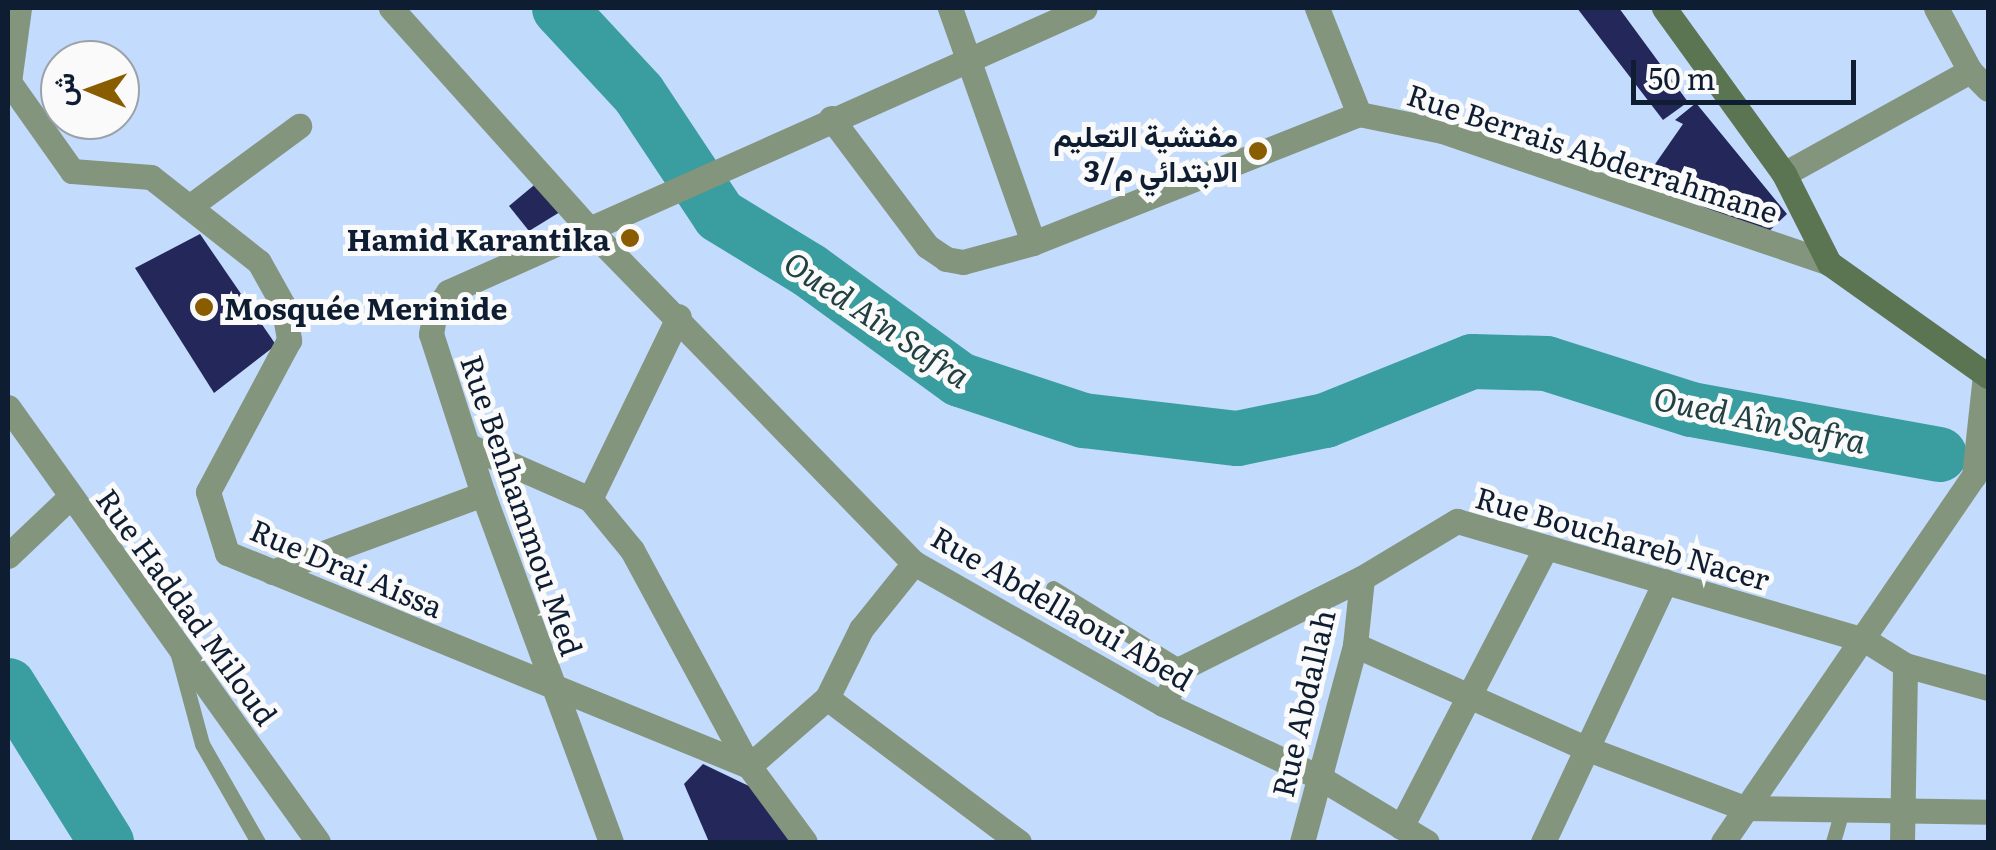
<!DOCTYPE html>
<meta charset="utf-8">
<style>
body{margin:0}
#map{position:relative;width:1996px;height:850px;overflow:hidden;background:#c3dbfd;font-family:Literata,Vazirmatn,serif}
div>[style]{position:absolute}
.river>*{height:55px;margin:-27.5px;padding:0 27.5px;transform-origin:27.5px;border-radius:27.5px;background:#3a9ea0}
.building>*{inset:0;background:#24275a;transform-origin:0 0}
.lane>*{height:15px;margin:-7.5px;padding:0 7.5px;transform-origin:7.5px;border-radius:7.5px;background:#84957d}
.street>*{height:25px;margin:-12.5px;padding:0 12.5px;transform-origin:12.5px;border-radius:12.5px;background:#84957d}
.secondary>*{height:25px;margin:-12.5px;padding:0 12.5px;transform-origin:12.5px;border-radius:12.5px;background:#5b7451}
.dots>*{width:28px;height:28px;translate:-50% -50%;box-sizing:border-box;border:5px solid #fafafa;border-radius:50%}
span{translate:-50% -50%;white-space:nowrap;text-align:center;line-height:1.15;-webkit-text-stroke:10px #fafafa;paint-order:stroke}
.poi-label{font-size:30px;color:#0e1d31;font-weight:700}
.right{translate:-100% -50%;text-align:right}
.left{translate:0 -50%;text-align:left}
.street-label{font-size:30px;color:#0e1d31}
.water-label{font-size:32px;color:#224041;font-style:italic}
.frame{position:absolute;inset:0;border:10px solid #0e1d31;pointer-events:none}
.north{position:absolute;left:40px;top:40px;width:100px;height:100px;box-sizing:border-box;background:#fafafa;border:2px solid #9ca2aa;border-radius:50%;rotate:271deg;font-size:28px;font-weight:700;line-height:40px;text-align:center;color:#0e1d31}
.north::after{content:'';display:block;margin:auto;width:35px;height:45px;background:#895c00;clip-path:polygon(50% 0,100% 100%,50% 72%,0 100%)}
.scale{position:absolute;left:1631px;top:60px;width:225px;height:45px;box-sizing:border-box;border:5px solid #0e1d31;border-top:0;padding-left:12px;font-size:30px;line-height:35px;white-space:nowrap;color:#0e1d31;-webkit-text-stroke:8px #fafafa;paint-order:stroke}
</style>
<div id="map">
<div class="river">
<div style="left:559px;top:8px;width:116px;rotate:47.1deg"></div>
<div style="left:638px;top:93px;width:146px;rotate:56.4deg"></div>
<div style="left:719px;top:215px;width:105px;rotate:31.4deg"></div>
<div style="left:809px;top:270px;width:185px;rotate:36deg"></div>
<div style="left:959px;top:379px;width:131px;rotate:18.3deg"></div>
<div style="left:1083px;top:420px;width:155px;rotate:6.7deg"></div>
<div style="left:1237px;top:438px;width:90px;rotate:-11.6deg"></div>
<div style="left:1325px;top:420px;width:158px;rotate:-21.9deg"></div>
<div style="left:1472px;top:361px;width:74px;rotate:1.5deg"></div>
<div style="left:1546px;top:363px;width:152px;rotate:17.6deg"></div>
<div style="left:1691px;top:409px;width:252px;rotate:10.3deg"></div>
<div style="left:8px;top:685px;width:185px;rotate:58deg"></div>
</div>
<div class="building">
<div style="clip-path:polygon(1577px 8px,1619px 8px,1688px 102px,1663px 120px)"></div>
<div style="clip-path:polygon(1696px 103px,1787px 214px,1765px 235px,1644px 180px,1683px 124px,1675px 120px)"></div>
<div style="clip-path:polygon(539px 181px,560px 212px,529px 231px,509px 206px)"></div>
<div style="left:630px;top:226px;width:21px;height:15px;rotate:51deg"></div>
<div style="clip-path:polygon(200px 234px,276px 345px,214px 393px,135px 268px)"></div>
<div style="clip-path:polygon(703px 764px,753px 788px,791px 842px,709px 842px,684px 784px)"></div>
</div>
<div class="lane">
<div style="left:1053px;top:588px;width:152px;rotate:31.8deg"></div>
<div style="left:178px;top:655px;width:92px;rotate:74.9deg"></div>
<div style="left:202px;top:744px;width:113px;rotate:60.3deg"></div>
<div style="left:1833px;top:842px;width:32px;rotate:-74deg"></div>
</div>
<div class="street">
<div style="left:19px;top:8px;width:75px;rotate:97.7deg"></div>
<div style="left:9px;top:82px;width:109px;rotate:54.7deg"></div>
<div style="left:72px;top:171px;width:79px;rotate:4.3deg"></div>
<div style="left:151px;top:177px;width:137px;rotate:38.2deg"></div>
<div style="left:259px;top:262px;width:49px;rotate:60.8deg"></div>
<div style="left:283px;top:305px;width:36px;rotate:80deg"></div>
<div style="left:289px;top:340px;width:172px;rotate:118.1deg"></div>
<div style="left:208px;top:492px;width:64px;rotate:72.7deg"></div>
<div style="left:227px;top:553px;width:564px;rotate:22.2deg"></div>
<div style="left:749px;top:766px;width:103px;rotate:-41.1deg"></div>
<div style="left:827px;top:698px;width:77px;rotate:-63.8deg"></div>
<div style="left:861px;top:629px;width:85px;rotate:-51.2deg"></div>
<div style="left:391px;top:8px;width:300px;rotate:48.1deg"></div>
<div style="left:591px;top:231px;width:463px;rotate:45.8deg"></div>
<div style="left:914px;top:563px;width:286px;rotate:29.5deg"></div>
<div style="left:1163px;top:704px;width:170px;rotate:25.1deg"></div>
<div style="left:1317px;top:776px;width:128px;rotate:31deg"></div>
<div style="left:950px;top:8px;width:249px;rotate:70.5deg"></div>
<div style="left:1317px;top:8px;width:114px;rotate:68.4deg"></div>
<div style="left:1936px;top:8px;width:72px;rotate:61.6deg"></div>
<div style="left:1970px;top:71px;width:25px;rotate:45deg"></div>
<div style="left:831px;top:118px;width:160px;rotate:53.1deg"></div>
<div style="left:927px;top:246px;width:23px;rotate:34deg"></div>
<div style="left:946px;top:259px;width:17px;rotate:10deg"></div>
<div style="left:963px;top:262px;width:73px;rotate:-15.2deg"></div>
<div style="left:1033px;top:243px;width:351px;rotate:-21.6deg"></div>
<div style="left:1359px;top:114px;width:85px;rotate:11.6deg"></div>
<div style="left:1442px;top:131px;width:409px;rotate:18.8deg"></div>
<div style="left:1784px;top:174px;width:213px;rotate:-29deg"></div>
<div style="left:189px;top:207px;width:137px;rotate:-36.4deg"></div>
<div style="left:8px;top:407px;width:534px;rotate:54.52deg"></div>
<div style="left:469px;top:446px;width:132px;rotate:23.7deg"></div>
<div style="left:590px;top:499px;width:66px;rotate:50.5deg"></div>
<div style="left:632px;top:550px;width:246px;rotate:61.6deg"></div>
<div style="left:749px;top:766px;width:94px;rotate:53.6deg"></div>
<div style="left:590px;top:499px;width:203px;rotate:-64.1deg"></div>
<div style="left:8px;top:556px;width:86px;rotate:-43.6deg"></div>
<div style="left:272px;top:572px;width:225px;rotate:-20.3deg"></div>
<div style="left:1355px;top:645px;width:255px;rotate:24.1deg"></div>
<div style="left:1588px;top:749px;width:167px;rotate:20.7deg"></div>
<div style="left:1744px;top:808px;width:244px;rotate:0.9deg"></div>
<div style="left:827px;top:698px;width:240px;rotate:36.9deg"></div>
<div style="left:1163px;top:704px;width:41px;rotate:-62.2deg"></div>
<div style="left:1182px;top:668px;width:201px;rotate:-26.6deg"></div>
<div style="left:1362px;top:578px;width:111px;rotate:-31deg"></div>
<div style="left:1457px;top:521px;width:425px;rotate:16.3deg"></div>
<div style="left:1865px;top:640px;width:47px;rotate:32deg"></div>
<div style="left:1905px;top:665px;width:86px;rotate:15.5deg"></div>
<div style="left:1401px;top:827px;width:315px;rotate:-62.6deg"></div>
<div style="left:611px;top:842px;width:371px;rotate:-110.2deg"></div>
<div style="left:483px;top:494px;width:168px;rotate:-108deg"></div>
<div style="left:431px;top:334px;width:22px;rotate:-80deg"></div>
<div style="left:435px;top:312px;width:24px;rotate:-57deg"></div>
<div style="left:448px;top:292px;width:697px;rotate:-24.03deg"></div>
<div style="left:1302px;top:842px;width:204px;rotate:-74.9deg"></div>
<div style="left:1355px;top:645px;width:67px;rotate:-84deg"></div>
<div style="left:1543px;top:842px;width:288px;rotate:-64.9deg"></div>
<div style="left:1723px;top:842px;width:444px;rotate:-55.6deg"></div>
<div style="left:1974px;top:476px;width:102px;rotate:-83.8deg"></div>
<div style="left:1902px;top:842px;width:177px;rotate:-89deg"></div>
</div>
<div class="secondary">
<div style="left:1664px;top:8px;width:205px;rotate:54.1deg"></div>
<div style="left:1784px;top:174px;width:100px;rotate:63.2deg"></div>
<div style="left:1829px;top:263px;width:195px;rotate:35.4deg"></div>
</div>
<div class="dots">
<div style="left:1258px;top:151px;background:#895c00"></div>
<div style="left:630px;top:238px;background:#895c00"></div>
<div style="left:204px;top:307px;background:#895c00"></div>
</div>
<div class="poi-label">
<span class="right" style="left:1238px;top:151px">مفتشية التعليم<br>الابتدائي م/3</span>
<span class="right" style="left:610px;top:238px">Hamid Karantika</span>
<span class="left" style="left:224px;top:307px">Mosquée Merinide</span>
</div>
<div class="street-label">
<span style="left:1593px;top:152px;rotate:18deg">Rue Berrais Abderrahmane</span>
<span style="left:523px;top:505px;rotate:71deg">Rue Benhammou Med</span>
<span style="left:1623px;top:537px;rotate:16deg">Rue Bouchareb Nacer</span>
<span style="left:347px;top:567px;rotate:23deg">Rue Drai Aissa</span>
<span style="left:188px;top:606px;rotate:54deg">Rue Haddad Miloud</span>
<span style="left:1063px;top:607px;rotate:30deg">Rue Abdellaoui Abed</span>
<span style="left:1302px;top:703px;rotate:-77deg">Rue Abdallah</span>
</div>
<div class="water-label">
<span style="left:878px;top:318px;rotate:34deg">Oued Aîn Safra</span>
<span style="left:1760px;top:418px;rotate:12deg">Oued Aîn Safra</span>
</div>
<div class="frame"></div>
<div class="north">ش</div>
<div class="scale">50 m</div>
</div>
